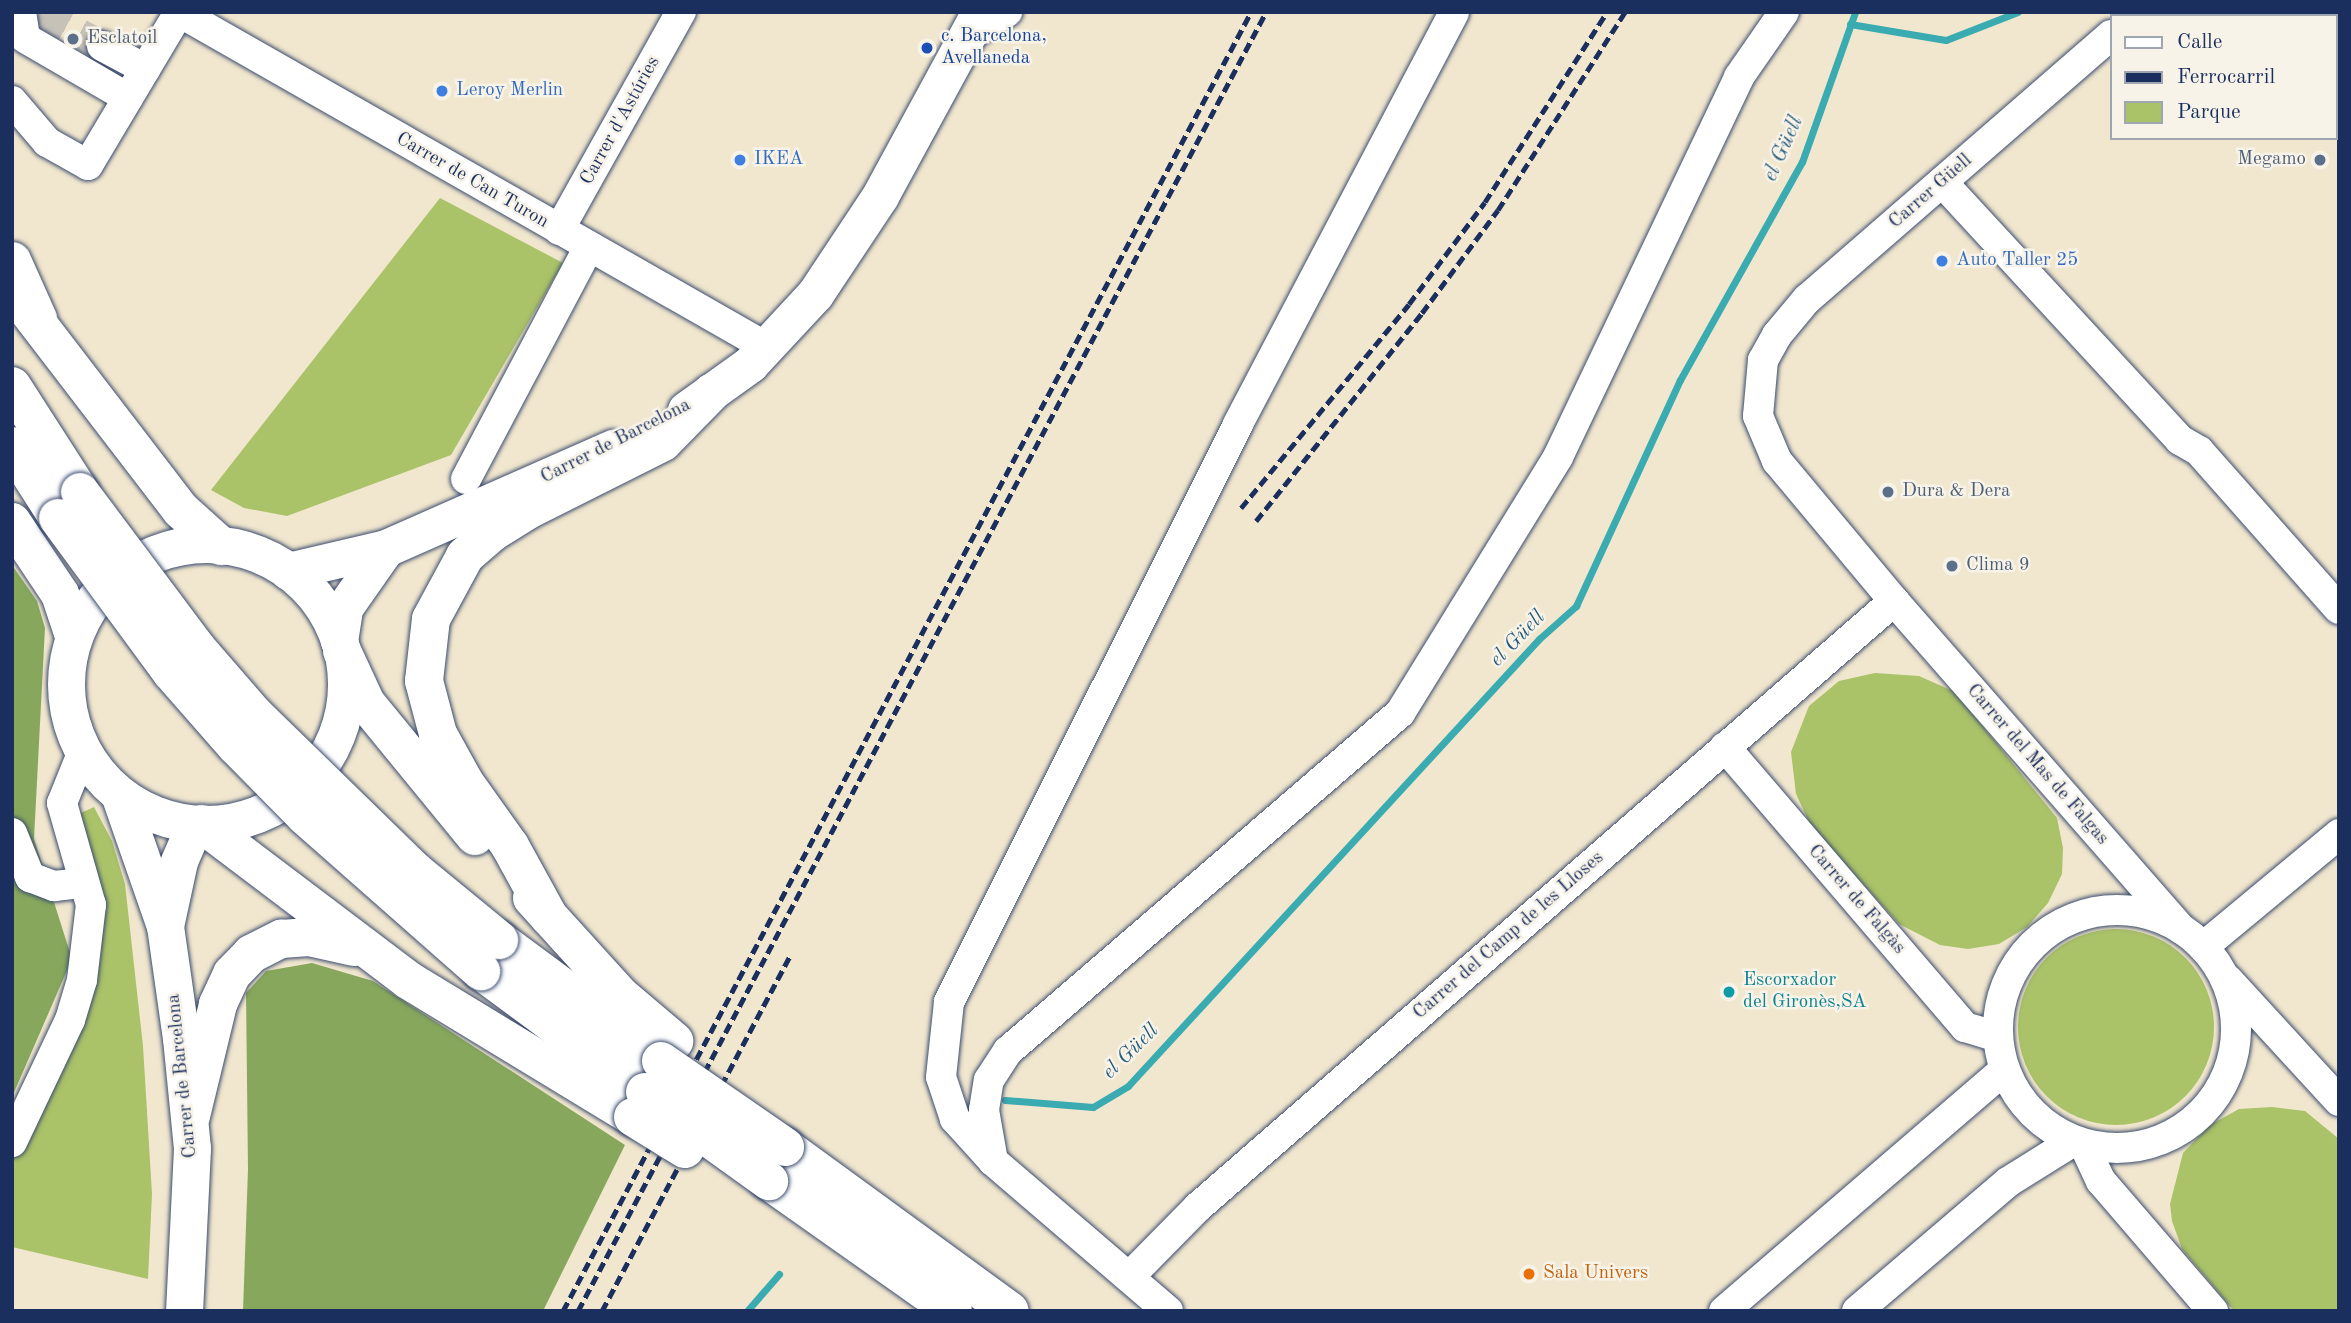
<!DOCTYPE html>
<meta charset="utf-8">
<style>
body{margin:0}
#map{position:relative;width:2351px;height:1323px;overflow:hidden;background:#f1e7ce;font-family:"Old Standard TT",serif}
div>[style]{position:absolute}
.green>*{inset:0;background:#aac268}
.round{border-radius:50%}
.forest>*{inset:0;background:#87a85c}
.stream>*{height:7px;margin:-3.5px;padding:0 3.5px;transform-origin:3.5px;border-radius:3.5px;background:#39abb1}
.minor-tunnel>*{height:30px;margin-top:-15px;transform-origin:0;background:repeating-linear-gradient(90deg,#c6c2b8 0 30px,transparent 0 45px)}
.roads{filter:drop-shadow(0 0 2px #3b4b6f) drop-shadow(0 0 2px #3b4b6f)}
.minor>*{height:30px;margin:-15px;padding:0 15px;transform-origin:15px;border-radius:15px;background:#fff}
.minor>.ring{margin:-15px;padding:0;box-sizing:content-box;background:none;border:30px solid #fff;border-radius:50%}
.major>*{height:37px;margin:-18.5px;padding:0 18.5px;transform-origin:18.5px;border-radius:18.5px;background:#fff}
.major>.ring{margin:-18.5px;padding:0;box-sizing:content-box;background:none;border:37px solid #fff;border-radius:50%}
.highway>*{height:38px;margin:-19px;padding:0 19px;transform-origin:19px;border-radius:19px;background:#fff}
.rail>*{height:5px;margin-top:-2.5px;transform-origin:0;background:repeating-linear-gradient(90deg,#1b2f5e 0 10px,transparent 0 15px)}
.bridges{filter:drop-shadow(0 0 2px #3b4b6f) drop-shadow(0 0 2px #3b4b6f)}
.highway-bridge>*{height:38px;margin:-19px;padding:0 19px;transform-origin:19px;border-radius:19px;background:#fff}
.dots>*{width:19px;height:19px;translate:-50% -50%;box-sizing:border-box;border:4px solid #f7f3e8;border-radius:50%}
span{translate:-50% -50%;white-space:nowrap;text-align:center;line-height:1.15;-webkit-text-stroke:5px #f7f3e8;paint-order:stroke}
.transit-label{font-size:19px;color:#164399}
.left{translate:0 -50%;text-align:left}
.service-label{font-size:19px;color:#4e5e75}
.right{translate:-100% -50%;text-align:right}
.shop-label{font-size:19px;color:#366cbe}
.street-label{font-size:19px;color:#1b2f5e}
.culture-label{font-size:19px;color:#0d838f}
.food-label{font-size:19px;color:#c56008}
.water-label{font-size:21px;color:#265a7b;font-style:italic}
.frame{position:absolute;inset:0;border:14px solid #1b2f5e;pointer-events:none}
.legend{position:absolute;left:2110px;top:14px;width:228px;height:126px;box-sizing:border-box;background:#f7f3e8;border:2px solid #9fa5b1;margin:0;padding:9px 12px;list-style:none;font-size:21px;color:#1b2f5e}
.legend li{display:flex;align-items:center;gap:14px;height:35px}
.legend b{width:35px;border:2px solid #9fa5b1}
</style>
<div id="map">
<div class="green">
<div style="clip-path:polygon(440px 198px,563px 263px,451px 455px,287px 516px,244px 508px,211px 490px)"></div>
<div style="clip-path:polygon(1875px 673px,1919px 676px,1955px 692px,2057px 818px,2063px 848px,2062px 874px,2048px 903px,2027px 927px,1999px 944px,1968px 949px,1940px 945px,1899px 924px,1811px 826px,1796px 794px,1791px 752px,1809px 706px,1839px 681px)"></div>
<div style="clip-path:polygon(94px 807px,112px 841px,125px 884px,143px 1046px,152px 1194px,148px 1279px,12px 1247px,12px 1151px,87px 988px,72px 817px)"></div>
<div class="round" style="left:2018px;top:929px;width:196px;height:196px"></div>
<div style="clip-path:polygon(2272px 1107px,2305px 1111px,2339px 1139px,2339px 1311px,2234px 1311px,2182px 1249px,2172px 1221px,2170px 1204px,2183px 1153px,2210px 1125px,2239px 1109px)"></div>
</div>
<div class="forest">
<div style="clip-path:polygon(12px 565px,37px 601px,45px 628px,34px 839px,72px 959px,12px 1097px)"></div>
<div style="clip-path:polygon(312px 963px,373px 981px,625px 1145px,543px 1311px,243px 1311px,248px 1169px,246px 993px,266px 971px)"></div>
</div>
<div class="stream">
<div style="left:1850px;top:24px;width:97px;rotate:9.5deg"></div>
<div style="left:1946px;top:40px;width:77px;rotate:-21.3deg"></div>
<div style="left:1005px;top:1100px;width:88px;rotate:4.5deg"></div>
<div style="left:1093px;top:1107px;width:41px;rotate:-31deg"></div>
<div style="left:1128px;top:1086px;width:607px;rotate:-47.4deg"></div>
<div style="left:1539px;top:639px;width:50px;rotate:-41.7deg"></div>
<div style="left:1576px;top:606px;width:249px;rotate:-65.3deg"></div>
<div style="left:1680px;top:380px;width:250px;rotate:-60.8deg"></div>
<div style="left:1802px;top:162px;width:159px;rotate:-70.5deg"></div>
<div style="left:747px;top:1311px;width:49px;rotate:-49.1deg"></div>
</div>
<div class="minor-tunnel">
<div style="left:40px;top:12px;width:71px;rotate:28.7deg"></div>
</div>
<div class="roads">
<div class="minor">
<div style="left:21px;top:12px;width:26px;rotate:81deg"></div>
<div style="left:25px;top:38px;width:119px;rotate:30.2deg"></div>
<div style="left:179px;top:12px;width:678px;rotate:29.7deg"></div>
<div style="left:2286px;top:12px;width:5px;rotate:53deg"></div>
<div style="left:2134px;top:16px;width:6px;rotate:-45deg"></div>
<div style="left:2111px;top:35px;width:403px;rotate:139deg"></div>
<div style="left:1807px;top:299px;width:47px;rotate:129.8deg"></div>
<div style="left:1777px;top:335px;width:29px;rotate:119deg"></div>
<div style="left:1763px;top:360px;width:56px;rotate:95.1deg"></div>
<div style="left:1758px;top:416px;width:49px;rotate:67.1deg"></div>
<div style="left:1777px;top:461px;width:182px;rotate:50.1deg"></div>
<div style="left:1894px;top:601px;width:436px;rotate:48.8deg"></div>
<div style="left:966px;top:38px;width:49px;rotate:-32.4deg"></div>
<div style="left:102px;top:46px;width:49px;rotate:28.1deg"></div>
<div style="left:2335px;top:69px;width:6px;rotate:45deg"></div>
<div style="left:12px;top:101px;width:54px;rotate:49.5deg"></div>
<div style="left:47px;top:142px;width:47px;rotate:29.3deg"></div>
<div style="left:88px;top:165px;width:176px;rotate:-59.2deg"></div>
<div style="left:1942px;top:182px;width:351px;rotate:47.3deg"></div>
<div style="left:2180px;top:440px;width:22px;rotate:30deg"></div>
<div style="left:2199px;top:451px;width:211px;rotate:48.5deg"></div>
<div style="left:559px;top:230px;width:250px;rotate:-60.8deg"></div>
<div style="left:466px;top:479px;width:263px;rotate:-62.1deg"></div>
<div style="left:1725px;top:747px;width:369px;rotate:49.4deg"></div>
<div style="left:1965px;top:1027px;width:34px;rotate:17deg"></div>
<div style="left:12px;top:833px;width:48px;rotate:67.8deg"></div>
<div style="left:30px;top:877px;width:26px;rotate:21deg"></div>
<div style="left:54px;top:886px;width:30px;rotate:-6deg"></div>
<div class="ring" style="left:1998px;top:910px;width:208px;height:208px"></div>
<div style="left:2203px;top:947px;width:177px;rotate:-39.7deg"></div>
<div style="left:2228px;top:980px;width:164px;rotate:47.5deg"></div>
<div style="left:12px;top:1142px;width:135px;rotate:-64.6deg"></div>
<div style="left:70px;top:1020px;width:42px;rotate:-73.3deg"></div>
<div style="left:82px;top:980px;width:76px;rotate:-83.2deg"></div>
<div style="left:91px;top:905px;width:106px;rotate:-105.9deg"></div>
<div style="left:62px;top:803px;width:56px;rotate:-68deg"></div>
<div style="left:2084px;top:1145px;width:40px;rotate:65deg"></div>
<div style="left:2101px;top:1181px;width:172px;rotate:49.3deg"></div>
<div style="left:993px;top:1161px;width:57px;rotate:-132.1deg"></div>
<div style="left:955px;top:1119px;width:44px;rotate:-108.4deg"></div>
<div style="left:941px;top:1077px;width:75px;rotate:-83.9deg"></div>
<div style="left:949px;top:1002px;width:646px;rotate:-63.43deg"></div>
<div style="left:1238px;top:424px;width:465px;rotate:-62.3deg"></div>
<div style="left:1130px;top:1276px;width:97px;rotate:-45.4deg"></div>
<div style="left:1198px;top:1207px;width:923px;rotate:-41.05deg"></div>
<div style="left:1168px;top:1311px;width:230px;rotate:-139.4deg"></div>
<div style="left:993px;top:1161px;width:52px;rotate:-100deg"></div>
<div style="left:984px;top:1110px;width:30px;rotate:-81deg"></div>
<div style="left:989px;top:1080px;width:35px;rotate:-57deg"></div>
<div style="left:1008px;top:1051px;width:518px;rotate:-40.77deg"></div>
<div style="left:1400px;top:713px;width:301px;rotate:-58.3deg"></div>
<div style="left:1558px;top:457px;width:421px;rotate:-64.5deg"></div>
<div style="left:1739px;top:77px;width:79px;rotate:-55.3deg"></div>
<div style="left:1724px;top:1311px;width:369px;rotate:-40.7deg"></div>
<div style="left:1857px;top:1311px;width:199px;rotate:-40.5deg"></div>
<div style="left:2008px;top:1182px;width:75px;rotate:-32deg"></div>
</div>
<div class="major">
<div style="left:12px;top:260px;width:64px;rotate:65.9deg"></div>
<div style="left:686px;top:410px;width:79px;rotate:-35.7deg"></div>
<div style="left:750px;top:364px;width:96px;rotate:-47.1deg"></div>
<div style="left:815px;top:294px;width:118px;rotate:-56.4deg"></div>
<div style="left:880px;top:196px;width:209px;rotate:-61.5deg"></div>
<div class="ring" style="left:66px;top:544px;width:243px;height:243px"></div>
<div style="left:288px;top:571px;width:101px;rotate:-13.2deg"></div>
<div style="left:386px;top:548px;width:248px;rotate:-23.8deg"></div>
<div style="left:339px;top:641px;width:33px;rotate:-81deg"></div>
<div style="left:344px;top:608px;width:73px;rotate:-55deg"></div>
<div style="left:119px;top:794px;width:140px;rotate:70.8deg"></div>
<div style="left:165px;top:926px;width:113px;rotate:81.9deg"></div>
<div style="left:181px;top:1038px;width:111px;rotate:84.3deg"></div>
<div style="left:192px;top:1148px;width:163px;rotate:92.8deg"></div>
<div style="left:165px;top:926px;width:66px;rotate:-77.8deg"></div>
<div style="left:179px;top:861px;width:40px;rotate:-66.6deg"></div>
</div>
<div class="highway">
<div style="left:12px;top:290px;width:277px;rotate:52.5deg"></div>
<div style="left:181px;top:510px;width:54px;rotate:42deg"></div>
<div style="left:12px;top:386px;width:126px;rotate:57.3deg"></div>
<div style="left:12px;top:446px;width:85px;rotate:57.4deg"></div>
<div style="left:12px;top:522px;width:87px;rotate:56.3deg"></div>
<div style="left:60px;top:594px;width:44px;rotate:71.6deg"></div>
<div style="left:342px;top:651px;width:57px;rotate:65.2deg"></div>
<div style="left:366px;top:703px;width:172px;rotate:50.7deg"></div>
<div style="left:202px;top:824px;width:258px;rotate:37.1deg"></div>
<div style="left:408px;top:980px;width:263px;rotate:31.3deg"></div>
<div style="left:532px;top:898px;width:132px;rotate:47.8deg"></div>
<div style="left:621px;top:996px;width:70px;rotate:40.3deg"></div>
<div style="left:549px;top:917px;width:81px;rotate:-118.8deg"></div>
<div style="left:510px;top:846px;width:77px;rotate:-125.5deg"></div>
<div style="left:465px;top:783px;width:56px;rotate:-118.9deg"></div>
<div style="left:438px;top:734px;width:55px;rotate:-104.8deg"></div>
<div style="left:424px;top:681px;width:62px;rotate:-83.6deg"></div>
<div style="left:431px;top:619px;width:72px;rotate:-61.6deg"></div>
<div style="left:465px;top:556px;width:35px;rotate:-41deg"></div>
<div style="left:491px;top:533px;width:44px;rotate:-31.9deg"></div>
<div style="left:528px;top:510px;width:151px;rotate:-26.7deg"></div>
<div style="left:663px;top:442px;width:69px;rotate:-45.6deg"></div>
<div style="left:499px;top:940px;width:197px;rotate:36.5deg"></div>
<div style="left:481px;top:971px;width:204px;rotate:36.4deg"></div>
<div style="left:191px;top:1116px;width:115px;rotate:-76.4deg"></div>
<div style="left:218px;top:1004px;width:33px;rotate:-65deg"></div>
<div style="left:232px;top:974px;width:28px;rotate:-46deg"></div>
<div style="left:251px;top:954px;width:34px;rotate:-27deg"></div>
<div style="left:281px;top:939px;width:28px;rotate:-4deg"></div>
<div style="left:309px;top:937px;width:46px;rotate:12.5deg"></div>
<div style="left:785px;top:1147px;width:278px;rotate:36.1deg"></div>
<div style="left:769px;top:1181px;width:225px;rotate:35.2deg"></div>
</div>
</div>
<div class="rail">
<div style="left:1241px;top:508px;width:264px;rotate:-50.5deg"></div>
<div style="left:1409px;top:304px;width:127px;rotate:-53.3deg"></div>
<div style="left:1485px;top:202px;width:226px;rotate:-57.3deg"></div>
<div style="left:1256px;top:521px;width:266px;rotate:-51.4deg"></div>
<div style="left:1422px;top:313px;width:128px;rotate:-53.6deg"></div>
<div style="left:1498px;top:210px;width:235px;rotate:-57.3deg"></div>
<div style="left:563px;top:1311px;width:1470px;rotate:-62.09deg"></div>
<div style="left:578px;top:1311px;width:1470px;rotate:-62.09deg"></div>
<div style="left:602px;top:1311px;width:402px;rotate:-62.1deg"></div>
</div>
<div class="bridges">
<div class="highway-bridge">
<div style="left:80px;top:492px;width:192px;rotate:53.2deg"></div>
<div style="left:195px;top:646px;width:90px;rotate:49.1deg"></div>
<div style="left:254px;top:714px;width:225px;rotate:44.3deg"></div>
<div style="left:415px;top:871px;width:109px;rotate:39.4deg"></div>
<div style="left:58px;top:518px;width:191px;rotate:53.7deg"></div>
<div style="left:171px;top:672px;width:98px;rotate:48.7deg"></div>
<div style="left:236px;top:746px;width:98px;rotate:45.4deg"></div>
<div style="left:305px;top:816px;width:235px;rotate:41.4deg"></div>
<div style="left:661px;top:1061px;width:151px;rotate:34.7deg"></div>
<div style="left:645px;top:1092px;width:153px;rotate:35.7deg"></div>
<div style="left:633px;top:1117px;width:61px;rotate:31.6deg"></div>
</div>
</div>
<div class="dots">
<div style="left:73px;top:39px;background:#5c6f8a"></div>
<div style="left:927px;top:48px;background:#1a4fb4"></div>
<div style="left:442px;top:91px;background:#3f7fe0"></div>
<div style="left:740px;top:160px;background:#3f7fe0"></div>
<div style="left:2320px;top:160px;background:#5c6f8a"></div>
<div style="left:1942px;top:261px;background:#3f7fe0"></div>
<div style="left:1888px;top:492px;background:#5c6f8a"></div>
<div style="left:1952px;top:566px;background:#5c6f8a"></div>
<div style="left:1729px;top:992px;background:#0f9aa8"></div>
<div style="left:1529px;top:1274px;background:#e8710a"></div>
</div>
<div class="transit-label">
<span class="left" style="left:941px;top:48px">c. Barcelona,<br>Avellaneda</span>
</div>
<div class="service-label">
<span class="left" style="left:87px;top:39px">Esclatoil</span>
<span class="right" style="left:2306px;top:160px">Megamo</span>
<span class="left" style="left:1902px;top:492px">Dura &amp; Dera</span>
<span class="left" style="left:1966px;top:566px">Clima 9</span>
</div>
<div class="shop-label">
<span class="left" style="left:456px;top:91px">Leroy Merlin</span>
<span class="left" style="left:754px;top:160px">IKEA</span>
<span class="left" style="left:1956px;top:261px">Auto Taller 25</span>
</div>
<div class="street-label">
<span style="left:621px;top:121px;rotate:-61deg">Carrer d'Astúries</span>
<span style="left:472px;top:181px;rotate:30deg">Carrer de Can Turon</span>
<span style="left:1931px;top:192px;rotate:-41deg">Carrer Güell</span>
<span style="left:616px;top:442px;rotate:-27deg">Carrer de Barcelona</span>
<span style="left:2037px;top:765px;rotate:49deg">Carrer del Mas de Falgas</span>
<span style="left:1856px;top:900px;rotate:49deg">Carrer de Falgàs</span>
<span style="left:1509px;top:936px;rotate:-41deg">Carrer del Camp de les Lloses</span>
<span style="left:183px;top:1076px;rotate:-96deg">Carrer de Barcelona</span>
</div>
<div class="culture-label">
<span class="left" style="left:1743px;top:992px">Escorxador<br>del Gironès,SA</span>
</div>
<div class="food-label">
<span class="left" style="left:1543px;top:1274px">Sala Univers</span>
</div>
<div class="water-label">
<span style="left:1784px;top:149px;rotate:-66deg">el Güell</span>
<span style="left:1518px;top:639px;rotate:-46deg">el Güell</span>
<span style="left:1131px;top:1052px;rotate:-44deg">el Güell</span>
</div>
<div class="frame"></div>
<ul class="legend">
<li><b style="height:9px;background:#fff"></b>Calle</li>
<li><b style="height:9px;background:#1b2f5e"></b>Ferrocarril</li>
<li><b style="height:19px;background:#aac268"></b>Parque</li>
</ul>
</div>
